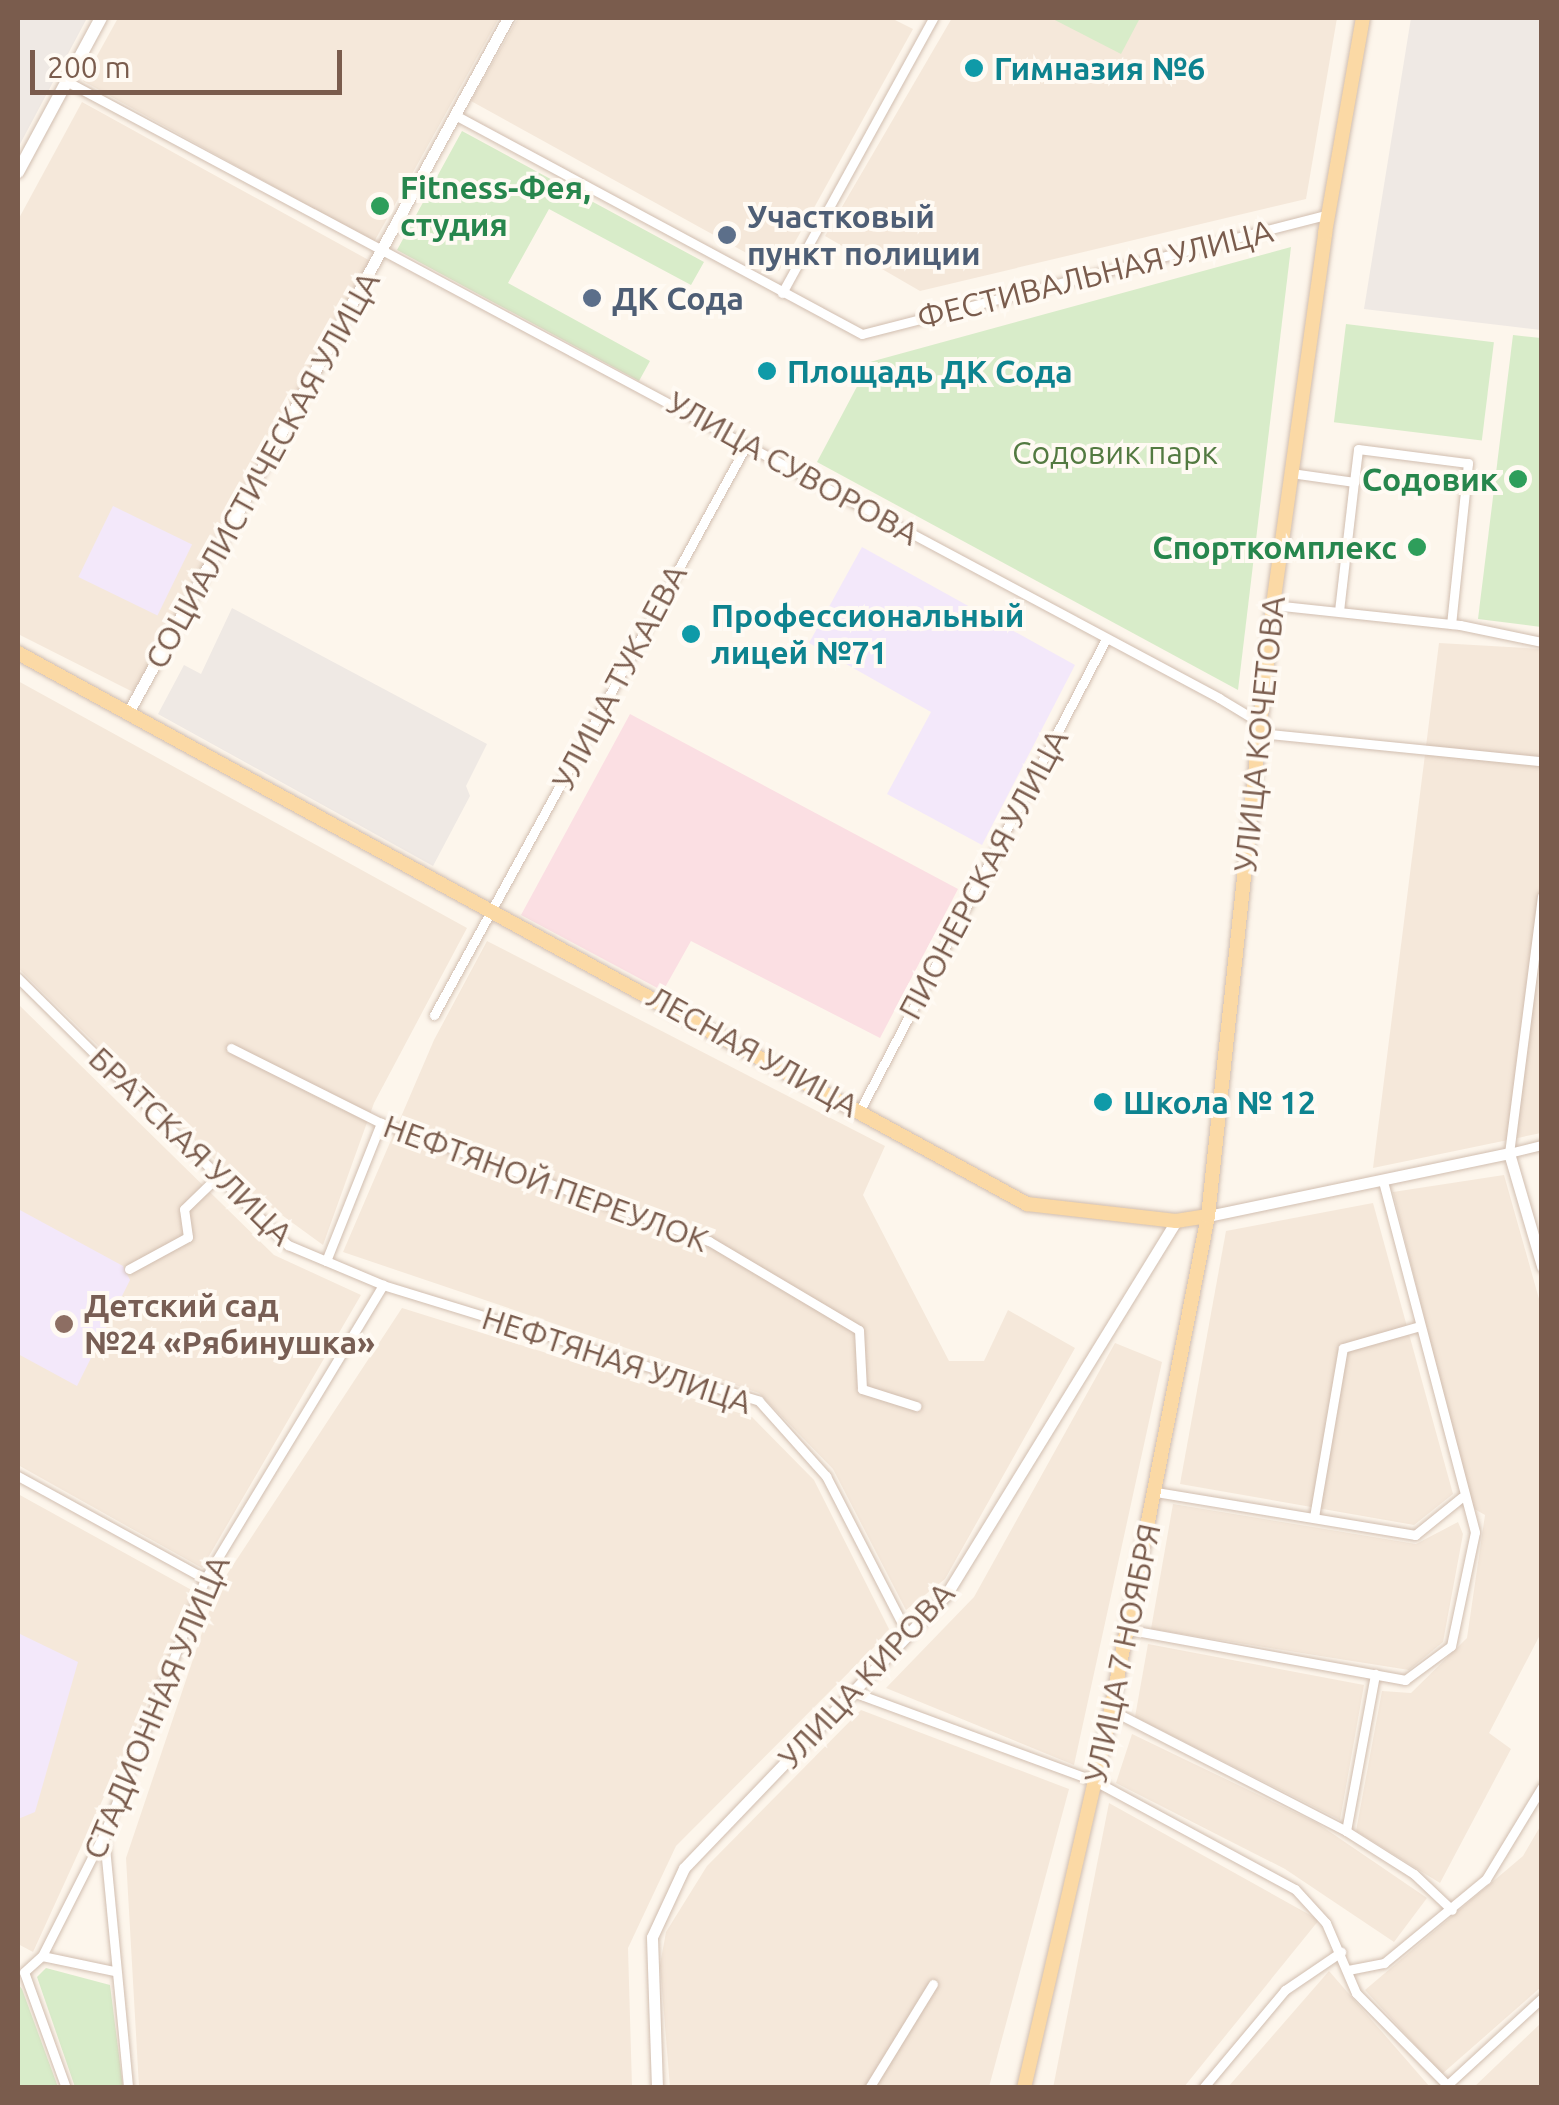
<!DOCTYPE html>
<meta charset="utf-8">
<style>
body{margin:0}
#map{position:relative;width:1559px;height:2105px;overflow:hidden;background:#fdf6ec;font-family:Ubuntu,sans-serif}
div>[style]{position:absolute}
.residential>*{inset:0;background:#f5e8da}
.industrial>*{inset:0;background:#efe9e4}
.education>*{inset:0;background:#f3e8fa;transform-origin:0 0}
.medical>*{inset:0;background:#fbdfe3}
.green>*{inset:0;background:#d8ecc9;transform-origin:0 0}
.roads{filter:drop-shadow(0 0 2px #d1beb0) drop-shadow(0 0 2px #d1beb0)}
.minor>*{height:9px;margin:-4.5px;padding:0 4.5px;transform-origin:4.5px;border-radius:4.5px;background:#fff}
.tertiary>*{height:11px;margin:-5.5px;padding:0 5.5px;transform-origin:5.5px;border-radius:5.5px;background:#fff}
.secondary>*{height:12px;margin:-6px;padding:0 6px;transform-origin:6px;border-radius:6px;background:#fff}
.primary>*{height:14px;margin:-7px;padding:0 7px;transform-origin:7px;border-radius:7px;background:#fbd9a5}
.dots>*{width:28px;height:28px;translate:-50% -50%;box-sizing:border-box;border:5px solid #fffaf3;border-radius:50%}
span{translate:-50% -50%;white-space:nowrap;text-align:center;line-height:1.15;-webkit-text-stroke:8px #fffaf3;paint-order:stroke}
.culture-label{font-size:32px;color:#0d838f;font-weight:700}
.left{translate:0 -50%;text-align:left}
.leisure-label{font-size:32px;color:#27864d;font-weight:700}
.right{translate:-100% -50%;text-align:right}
.service-label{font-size:32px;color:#4e5e75;font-weight:700}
.street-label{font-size:32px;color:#7a5c4d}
.park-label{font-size:32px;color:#537a41}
.education-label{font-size:32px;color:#785e54;font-weight:700}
.frame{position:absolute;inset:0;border:20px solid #7a5c4d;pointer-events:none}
.scale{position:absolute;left:30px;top:50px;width:312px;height:45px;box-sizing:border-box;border:5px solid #7a5c4d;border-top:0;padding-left:12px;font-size:30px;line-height:35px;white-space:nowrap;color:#7a5c4d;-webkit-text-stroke:8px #fffaf3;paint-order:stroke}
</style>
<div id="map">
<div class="residential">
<div style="clip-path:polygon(118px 18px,499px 18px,374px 242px,83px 81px)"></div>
<div style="clip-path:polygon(518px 18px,891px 18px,913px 29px,779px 271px,471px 101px)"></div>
<div style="clip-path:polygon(952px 18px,1337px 18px,1306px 199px,920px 291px,825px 236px)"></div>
<div style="clip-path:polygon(82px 102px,374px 263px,133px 692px,18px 634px,18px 220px)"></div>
<div style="clip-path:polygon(1439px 643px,1541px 649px,1541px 1133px,1373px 1168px)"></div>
<div style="clip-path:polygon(18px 681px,467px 928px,374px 1103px,323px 1245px,242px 1186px,18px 968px)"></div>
<div style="clip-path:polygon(487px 941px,885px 1146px,863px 1195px,949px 1361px,984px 1361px,1008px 1310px,1075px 1348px,945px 1579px,906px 1610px,833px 1469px,759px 1393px,343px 1252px,434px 1040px)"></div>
<div style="clip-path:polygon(18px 1004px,274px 1255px,361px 1295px,202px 1568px,18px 1465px)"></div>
<div style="clip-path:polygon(1504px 1175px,1541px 1306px,1541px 1633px,1489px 1733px,1511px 1749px,1440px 1883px,1356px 1831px,1382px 1691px,1411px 1693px,1467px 1638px,1485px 1515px,1471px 1507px,1393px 1192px)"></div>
<div style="clip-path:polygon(1373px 1203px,1453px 1494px,1414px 1525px,1180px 1484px,1226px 1231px)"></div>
<div style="clip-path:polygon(402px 1308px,752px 1417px,814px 1480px,890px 1631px,676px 1846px,628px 1948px,632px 2087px,139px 2087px,126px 1858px,216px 1591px)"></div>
<div style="clip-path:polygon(1115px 1343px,1162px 1362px,1074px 1765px,886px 1688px,974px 1597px)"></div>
<div style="clip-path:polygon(18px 1494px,197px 1593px,33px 1952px,18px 1944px)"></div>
<div style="clip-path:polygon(1173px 1504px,1416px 1544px,1458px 1522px,1463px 1534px,1443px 1642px,1409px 1670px,1151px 1629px)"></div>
<div style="clip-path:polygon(1148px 1644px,1364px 1685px,1340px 1820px,1135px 1717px)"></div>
<div style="clip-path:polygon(861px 1710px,1069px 1789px,989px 2087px,670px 2087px,660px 1965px,666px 1932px,707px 1866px)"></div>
<div style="clip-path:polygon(1132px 1734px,1317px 1823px,1427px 1898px,1394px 1942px,1285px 1869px,1116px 1783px)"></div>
<div style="clip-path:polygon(1109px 1803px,1319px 1920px,1184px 2087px,1053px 2088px)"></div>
<div style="clip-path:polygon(1541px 1825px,1541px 1987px,1442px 2074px,1365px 1990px,1523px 1856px)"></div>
<div style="clip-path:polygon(1329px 1971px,1430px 2087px,1228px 2087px)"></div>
<div style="clip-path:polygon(1541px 2023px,1541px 2087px,1474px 2087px)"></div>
</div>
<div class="industrial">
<div style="clip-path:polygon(18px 18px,87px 18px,18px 148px)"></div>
<div style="clip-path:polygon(1411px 18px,1541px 18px,1541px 330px,1364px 309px)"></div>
<div style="clip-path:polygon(232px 608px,487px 744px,466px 786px,470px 796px,433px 866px,158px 714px,184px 665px,201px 674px)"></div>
</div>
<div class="education">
<div style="left:113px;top:506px;width:88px;height:79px;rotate:26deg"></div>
<div style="clip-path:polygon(862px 547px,1075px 665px,982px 845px,887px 794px,931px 712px,809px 643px)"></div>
<div style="clip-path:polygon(18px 1209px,123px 1266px,130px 1280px,77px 1386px,18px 1354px)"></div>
<div style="clip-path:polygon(18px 1633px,78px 1662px,35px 1812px,18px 1819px)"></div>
</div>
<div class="medical">
<div style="clip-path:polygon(630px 714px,958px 889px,880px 1038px,691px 941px,663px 991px,521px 915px)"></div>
</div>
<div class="green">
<div style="clip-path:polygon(1051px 18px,1140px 18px,1121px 54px)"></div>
<div style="clip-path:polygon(462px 131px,704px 262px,691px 285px,549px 209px,508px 283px,650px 361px,639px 381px,397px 250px)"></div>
<div style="clip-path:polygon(1291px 247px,1238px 690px,817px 462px,870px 362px)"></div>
<div style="left:1346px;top:324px;width:149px;height:99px;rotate:7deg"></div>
<div style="clip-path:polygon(1513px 335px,1541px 338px,1541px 627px,1478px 619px)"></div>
<div style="clip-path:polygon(46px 1968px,110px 1985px,123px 2087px,75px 2087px,37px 1977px)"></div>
<div style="clip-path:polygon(18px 1984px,22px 1989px,58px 2087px,18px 2087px)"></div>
</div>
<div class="roads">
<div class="minor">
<div style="left:66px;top:81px;width:1308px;rotate:28.15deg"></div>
<div style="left:1219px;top:698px;width:37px;rotate:31deg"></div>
<div style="left:1251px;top:717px;width:18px;rotate:63deg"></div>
<div style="left:1259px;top:733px;width:284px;rotate:5.7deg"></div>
<div style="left:455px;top:115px;width:462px;rotate:28.3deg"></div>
<div style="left:862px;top:334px;width:481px;rotate:-14.4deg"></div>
<div style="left:782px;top:293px;width:314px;rotate:-61.2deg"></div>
<div style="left:1291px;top:473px;width:64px;rotate:8.1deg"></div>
<div style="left:1354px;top:482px;width:33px;rotate:-83deg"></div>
<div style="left:1358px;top:449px;width:111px;rotate:7.3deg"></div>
<div style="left:1468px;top:463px;width:162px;rotate:96deg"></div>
<div style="left:1273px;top:605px;width:188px;rotate:6.1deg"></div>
<div style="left:1460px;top:625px;width:84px;rotate:11.7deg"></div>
<div style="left:1339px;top:611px;width:130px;rotate:-83.4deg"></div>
<div style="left:1542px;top:896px;width:259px;rotate:97.3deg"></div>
<div style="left:1509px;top:1153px;width:34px;rotate:-14deg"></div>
<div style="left:18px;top:978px;width:380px;rotate:44.7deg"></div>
<div style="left:288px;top:1245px;width:103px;rotate:22.8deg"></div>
<div style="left:383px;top:1285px;width:393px;rotate:17.1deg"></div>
<div style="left:759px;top:1401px;width:101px;rotate:48.2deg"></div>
<div style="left:826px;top:1476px;width:179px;rotate:62.7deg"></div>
<div style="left:434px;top:1015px;width:651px;rotate:-61.27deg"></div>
<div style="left:231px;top:1048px;width:168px;rotate:26.6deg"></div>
<div style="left:381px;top:1123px;width:349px;rotate:19.8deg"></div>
<div style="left:709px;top:1241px;width:174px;rotate:30.7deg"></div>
<div style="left:859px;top:1330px;width:59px;rotate:87.1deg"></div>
<div style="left:862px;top:1389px;width:57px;rotate:17.5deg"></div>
<div style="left:860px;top:1110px;width:531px;rotate:-62.42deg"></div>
<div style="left:326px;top:1261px;width:149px;rotate:-68.3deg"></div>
<div style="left:129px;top:1269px;width:67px;rotate:-28.5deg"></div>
<div style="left:188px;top:1237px;width:28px;rotate:-98deg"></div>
<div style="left:184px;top:1209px;width:46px;rotate:-44.1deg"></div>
<div style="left:18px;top:1476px;width:213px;rotate:28.8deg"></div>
<div style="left:1156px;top:1492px;width:263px;rotate:9.4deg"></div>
<div style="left:1415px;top:1535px;width:60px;rotate:-39deg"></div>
<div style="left:1314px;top:1517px;width:171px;rotate:-80.3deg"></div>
<div style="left:1343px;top:1348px;width:76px;rotate:-16deg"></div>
<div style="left:1125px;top:1629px;width:285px;rotate:10.3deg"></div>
<div style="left:1405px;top:1680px;width:57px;rotate:-36.5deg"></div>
<div style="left:1451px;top:1646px;width:116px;rotate:-78.1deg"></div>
<div style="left:1475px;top:1532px;width:363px;rotate:-104.7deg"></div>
<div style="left:853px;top:1692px;width:258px;rotate:20.2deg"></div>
<div style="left:1095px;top:1781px;width:227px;rotate:28.4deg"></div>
<div style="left:1295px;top:1889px;width:46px;rotate:47.6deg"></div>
<div style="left:1326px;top:1923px;width:76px;rotate:66.8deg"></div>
<div style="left:1356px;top:1993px;width:129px;rotate:45.3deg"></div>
<div style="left:1111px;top:1710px;width:264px;rotate:27.2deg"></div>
<div style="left:1346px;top:1831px;width:80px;rotate:32.3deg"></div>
<div style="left:1414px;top:1874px;width:52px;rotate:43.5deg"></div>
<div style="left:1346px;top:1831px;width:160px;rotate:-79.5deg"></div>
<div style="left:104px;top:1837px;width:252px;rotate:84.5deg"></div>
<div style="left:42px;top:1956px;width:74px;rotate:11.8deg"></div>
<div style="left:1348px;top:1970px;width:37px;rotate:-11deg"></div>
<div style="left:1384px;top:1963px;width:132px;rotate:-39.5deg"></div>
<div style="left:1486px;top:1879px;width:108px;rotate:-58.7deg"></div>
<div style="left:66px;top:2088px;width:123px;rotate:-109.9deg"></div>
<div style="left:24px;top:1972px;width:24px;rotate:-42deg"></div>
<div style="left:42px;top:1956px;width:137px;rotate:-63.1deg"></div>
<div style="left:104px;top:1834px;width:274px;rotate:-68.4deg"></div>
<div style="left:205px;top:1579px;width:344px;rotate:-58.8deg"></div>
<div style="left:869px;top:2088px;width:122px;rotate:-58.4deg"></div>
<div style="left:1203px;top:2088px;width:128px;rotate:-50.1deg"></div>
<div style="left:1285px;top:1990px;width:68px;rotate:-34.2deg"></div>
<div style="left:1444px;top:2088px;width:133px;rotate:-42.6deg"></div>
</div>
<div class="tertiary">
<div style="left:129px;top:711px;width:790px;rotate:-61.33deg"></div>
<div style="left:1208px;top:1216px;width:308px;rotate:-11.8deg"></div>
<div style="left:1509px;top:1153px;width:118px;rotate:73.7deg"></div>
<div style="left:657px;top:2088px;width:151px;rotate:-91.9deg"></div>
<div style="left:652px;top:1937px;width:76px;rotate:-65.1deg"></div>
<div style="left:684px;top:1868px;width:378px;rotate:-46.2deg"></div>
<div style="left:946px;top:1595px;width:439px;rotate:-58.4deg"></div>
</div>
<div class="secondary">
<div style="left:18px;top:172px;width:175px;rotate:-61.7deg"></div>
</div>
<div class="primary">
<div style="left:18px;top:653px;width:1150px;rotate:28.64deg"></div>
<div style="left:1027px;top:1204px;width:150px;rotate:6.5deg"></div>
<div style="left:1176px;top:1221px;width:32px;rotate:-9deg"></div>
<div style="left:1024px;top:2088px;width:388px;rotate:-77deg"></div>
<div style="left:1111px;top:1710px;width:503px;rotate:-78.89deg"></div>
<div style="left:1208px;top:1216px;width:614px;rotate:-83.93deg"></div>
<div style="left:1273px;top:605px;width:376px;rotate:-82deg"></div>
<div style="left:1325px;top:233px;width:218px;rotate:-80deg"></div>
</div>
</div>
<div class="dots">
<div style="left:974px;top:68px;background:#0f9aa8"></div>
<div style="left:380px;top:206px;background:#2e9e5b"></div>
<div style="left:727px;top:235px;background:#5c6f8a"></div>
<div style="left:592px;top:298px;background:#5c6f8a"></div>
<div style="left:767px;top:371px;background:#0f9aa8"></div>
<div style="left:1518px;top:479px;background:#2e9e5b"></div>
<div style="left:1417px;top:547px;background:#2e9e5b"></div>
<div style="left:691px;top:634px;background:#0f9aa8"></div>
<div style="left:1103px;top:1102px;background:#0f9aa8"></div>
<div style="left:64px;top:1324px;background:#8d6e63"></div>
</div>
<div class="culture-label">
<span class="left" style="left:994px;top:68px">Гимназия №6</span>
<span class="left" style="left:787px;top:371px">Площадь ДК Сода</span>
<span class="left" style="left:711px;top:634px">Профессиональный<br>лицей №71</span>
<span class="left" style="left:1123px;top:1102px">Школа № 12</span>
</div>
<div class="leisure-label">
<span class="left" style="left:400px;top:206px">Fitness-Фея,<br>студия</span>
<span class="right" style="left:1498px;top:479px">Содовик</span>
<span class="right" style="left:1397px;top:547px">Спорткомплекс</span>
</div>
<div class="service-label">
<span class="left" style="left:747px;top:235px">Участковый<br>пункт полиции</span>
<span class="left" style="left:612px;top:298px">ДК Сода</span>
</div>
<div class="street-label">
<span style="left:1095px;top:274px;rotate:-14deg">ФЕСТИВАЛЬНАЯ УЛИЦА</span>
<span style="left:793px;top:468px;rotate:29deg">УЛИЦА СУВОРОВА</span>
<span style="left:262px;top:470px;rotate:-61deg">СОЦИАЛИСТИЧЕСКАЯ УЛИЦА</span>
<span style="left:619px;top:677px;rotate:-62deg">УЛИЦА ТУКАЕВА</span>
<span style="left:1259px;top:734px;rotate:-84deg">УЛИЦА КОЧЕТОВА</span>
<span style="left:983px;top:874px;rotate:-62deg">ПИОНЕРСКАЯ УЛИЦА</span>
<span style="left:753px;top:1051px;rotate:29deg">ЛЕСНАЯ УЛИЦА</span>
<span style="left:191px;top:1146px;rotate:44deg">БРАТСКАЯ УЛИЦА</span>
<span style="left:546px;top:1183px;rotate:20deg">НЕФТЯНОЙ ПЕРЕУЛОК</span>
<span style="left:617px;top:1360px;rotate:18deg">НЕФТЯНАЯ УЛИЦА</span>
<span style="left:1122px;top:1653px;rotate:-78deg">УЛИЦА 7 НОЯБРЯ</span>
<span style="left:866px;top:1675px;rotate:-47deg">УЛИЦА КИРОВА</span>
<span style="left:156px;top:1707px;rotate:-67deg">СТАДИОННАЯ УЛИЦА</span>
</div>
<div class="park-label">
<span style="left:1115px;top:452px">Содовик парк</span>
</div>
<div class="education-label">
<span class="left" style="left:84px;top:1324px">Детский сад<br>№24 «Рябинушка»</span>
</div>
<div class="frame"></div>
<div class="scale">200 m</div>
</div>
